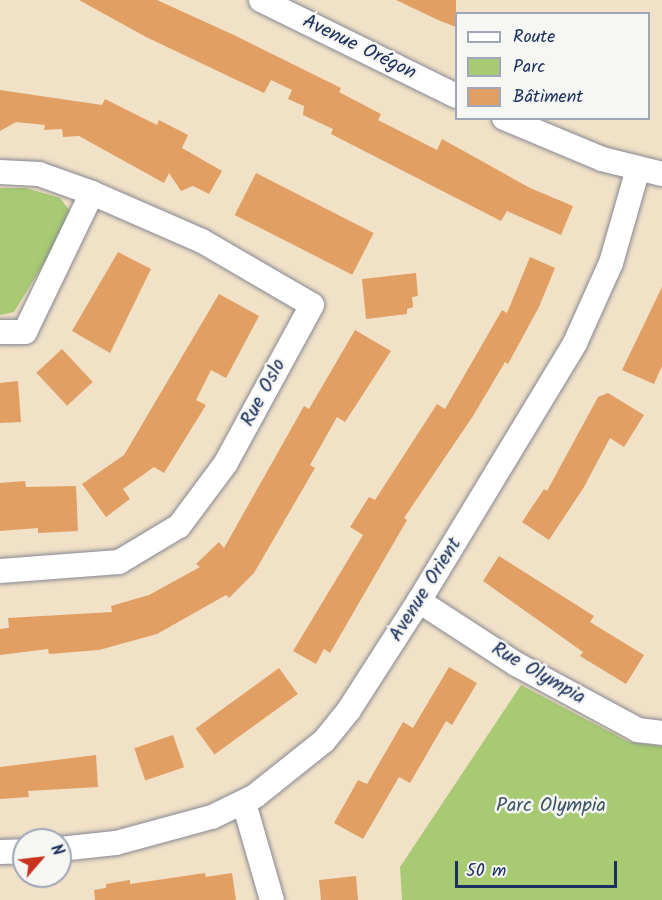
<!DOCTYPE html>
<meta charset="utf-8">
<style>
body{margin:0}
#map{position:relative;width:662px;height:900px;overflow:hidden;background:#f1e1c7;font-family:Kalam,sans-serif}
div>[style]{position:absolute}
.green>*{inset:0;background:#a8ca73}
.building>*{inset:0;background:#e29f64;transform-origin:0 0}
.roads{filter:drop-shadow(0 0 2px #868892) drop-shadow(0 0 2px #868892)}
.street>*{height:24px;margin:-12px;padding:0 12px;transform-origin:12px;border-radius:12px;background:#fff}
span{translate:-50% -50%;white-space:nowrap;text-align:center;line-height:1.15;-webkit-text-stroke:5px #f6f6f2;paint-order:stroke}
.street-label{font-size:20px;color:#1b2f5e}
.park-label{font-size:20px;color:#3e5663}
.legend{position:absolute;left:455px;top:12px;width:195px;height:108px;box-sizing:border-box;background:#f6f6f2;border:2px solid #9ea6b7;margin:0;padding:8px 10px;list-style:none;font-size:18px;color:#1b2f5e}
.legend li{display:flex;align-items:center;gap:12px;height:30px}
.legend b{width:30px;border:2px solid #9ea6b7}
.north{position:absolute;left:12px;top:828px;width:60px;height:60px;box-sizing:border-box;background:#f6f6f2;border:2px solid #9ea6b7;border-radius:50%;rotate:62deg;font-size:16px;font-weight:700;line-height:24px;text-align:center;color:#1b2f5e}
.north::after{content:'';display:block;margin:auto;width:21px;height:27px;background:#c8321e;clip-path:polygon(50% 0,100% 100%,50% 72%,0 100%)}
.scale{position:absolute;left:455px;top:861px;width:162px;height:27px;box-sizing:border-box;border:3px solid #1b2f5e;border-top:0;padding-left:8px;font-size:18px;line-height:21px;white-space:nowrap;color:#1b2f5e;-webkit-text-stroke:4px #f6f6f2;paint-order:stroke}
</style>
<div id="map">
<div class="green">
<div style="clip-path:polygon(0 188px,26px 188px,60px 198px,70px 211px,65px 229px,14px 312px,0 315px)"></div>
<div style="clip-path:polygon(521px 685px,629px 742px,662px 746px,662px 900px,402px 900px,400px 867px)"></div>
</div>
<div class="building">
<div style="clip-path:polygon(79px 0,157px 0,236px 36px,341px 88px,339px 92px,381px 114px,378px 120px,437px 150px,442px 139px,530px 188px,573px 206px,561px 235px,507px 211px,501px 221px,331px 134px,333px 129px,303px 115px,304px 106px,288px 99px,292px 90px,271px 80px,264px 93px,146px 37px)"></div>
<div style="clip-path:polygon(396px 0,456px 0,456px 27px,438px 20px)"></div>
<div style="clip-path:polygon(0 90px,102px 105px,105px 99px,157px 125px,159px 120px,188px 135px,182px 148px,222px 171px,209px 194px,193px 186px,181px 191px,169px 173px,164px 183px,79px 136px,63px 137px,62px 129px,44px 130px,45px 125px,16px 122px,0 131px)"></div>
<div style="left:256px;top:173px;width:132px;height:47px;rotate:27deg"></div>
<div style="clip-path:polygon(118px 252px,151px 269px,110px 353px,72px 331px)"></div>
<div style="clip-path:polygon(530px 257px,555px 268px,539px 307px,508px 364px,505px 362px,473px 416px,404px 518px,407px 520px,330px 653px,324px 649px,316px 664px,293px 651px,363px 535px,350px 527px,369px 497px,375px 500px,437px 404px,445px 409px,502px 310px,507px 313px)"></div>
<div style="clip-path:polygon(416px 273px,418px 296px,412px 297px,413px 307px,407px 309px,407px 314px,366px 319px,362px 279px)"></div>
<div style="clip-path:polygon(662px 287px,662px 366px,654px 384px,622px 370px)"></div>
<div style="clip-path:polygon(219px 294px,259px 316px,226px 378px,211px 370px,196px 400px,206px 405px,164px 473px,154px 467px,123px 489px,130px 499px,106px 517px,82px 484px,124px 455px)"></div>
<div style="clip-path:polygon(355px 330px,391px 351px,345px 422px,337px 417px,310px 465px,315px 468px,254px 573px,229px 598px,226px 595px,157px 634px,99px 650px,49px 654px,48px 649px,0 655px,0 629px,9px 628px,8px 618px,112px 612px,111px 606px,149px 595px,200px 567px,196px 564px,219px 542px,224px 548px,304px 406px,309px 409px)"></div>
<div style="left:62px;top:349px;width:45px;height:35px;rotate:47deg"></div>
<div style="clip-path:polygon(18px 381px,21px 422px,0 423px,0 383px)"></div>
<div style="clip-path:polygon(608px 393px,644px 415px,624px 447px,610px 438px,584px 487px,549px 540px,522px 522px,544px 489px,547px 491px,598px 397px)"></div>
<div style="clip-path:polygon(25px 481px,26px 487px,76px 486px,78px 531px,38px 533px,38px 528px,0 531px,0 483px)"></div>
<div style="clip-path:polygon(499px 556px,594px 616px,590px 622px,644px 655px,626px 684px,580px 656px,583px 652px,483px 581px)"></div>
<div style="clip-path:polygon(449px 667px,477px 683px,452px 725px,446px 721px,410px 783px,399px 777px,363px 839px,334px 823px,358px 780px,367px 784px,403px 722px,413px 728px)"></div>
<div style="left:279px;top:668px;width:32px;height:103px;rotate:54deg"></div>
<div style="left:173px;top:735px;width:34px;height:41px;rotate:71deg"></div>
<div style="clip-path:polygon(96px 755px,98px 787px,28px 791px,29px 797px,0 799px,0 767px)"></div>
<div style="clip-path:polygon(205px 873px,206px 877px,232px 873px,236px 900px,95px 900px,94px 890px,106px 888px,106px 884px,130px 880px,130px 884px)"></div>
<div style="clip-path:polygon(356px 876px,358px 900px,321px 900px,319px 880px)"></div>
</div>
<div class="roads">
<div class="street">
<div style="left:261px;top:0;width:217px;rotate:26.2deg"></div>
<div style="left:504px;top:118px;width:106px;rotate:22.7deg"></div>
<div style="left:602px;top:159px;width:62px;rotate:14deg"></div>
<div style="left:0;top:172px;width:39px;rotate:3deg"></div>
<div style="left:39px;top:174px;width:56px;rotate:19.7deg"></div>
<div style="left:92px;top:193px;width:120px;rotate:23.6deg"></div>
<div style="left:202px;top:241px;width:127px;rotate:30.2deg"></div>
<div style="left:312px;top:305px;width:180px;rotate:118.6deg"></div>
<div style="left:226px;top:463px;width:79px;rotate:126.7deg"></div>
<div style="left:179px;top:526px;width:70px;rotate:149deg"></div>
<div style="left:119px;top:562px;width:119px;rotate:175.7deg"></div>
<div style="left:0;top:332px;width:25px"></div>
<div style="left:25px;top:332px;width:154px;rotate:-64.3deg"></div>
<div style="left:419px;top:601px;width:116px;rotate:33deg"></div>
<div style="left:516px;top:664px;width:139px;rotate:28.4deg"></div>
<div style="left:638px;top:730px;width:24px;rotate:7deg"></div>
<div style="left:244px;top:803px;width:101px;rotate:73.9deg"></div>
<div style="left:60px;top:849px;width:56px;rotate:-6.1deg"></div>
<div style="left:116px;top:843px;width:99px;rotate:-15.2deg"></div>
<div style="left:212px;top:817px;width:48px;rotate:-26deg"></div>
<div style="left:255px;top:796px;width:88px;rotate:-38.6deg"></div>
<div style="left:324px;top:741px;width:40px;rotate:-51deg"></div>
<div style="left:349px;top:710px;width:130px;rotate:-57.3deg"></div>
<div style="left:419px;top:601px;width:301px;rotate:-58.8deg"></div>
<div style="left:575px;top:343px;width:88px;rotate:-65.8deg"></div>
<div style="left:611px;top:263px;width:98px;rotate:-74deg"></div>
<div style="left:0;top:852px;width:24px;rotate:-2deg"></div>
</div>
</div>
<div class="street-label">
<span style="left:359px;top:48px;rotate:26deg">Avenue Orégon</span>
<span style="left:264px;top:393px;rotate:-62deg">Rue Oslo</span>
<span style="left:426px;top:590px;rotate:-58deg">Avenue Orient</span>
<span style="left:538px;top:674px;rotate:30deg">Rue Olympia</span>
</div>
<div class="park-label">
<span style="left:551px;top:806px">Parc Olympia</span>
</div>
<ul class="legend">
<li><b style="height:8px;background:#fff"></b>Route</li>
<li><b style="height:16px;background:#a8ca73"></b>Parc</li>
<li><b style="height:16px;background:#e29f64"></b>Bâtiment</li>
</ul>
<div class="north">N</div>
<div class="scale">50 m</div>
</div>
